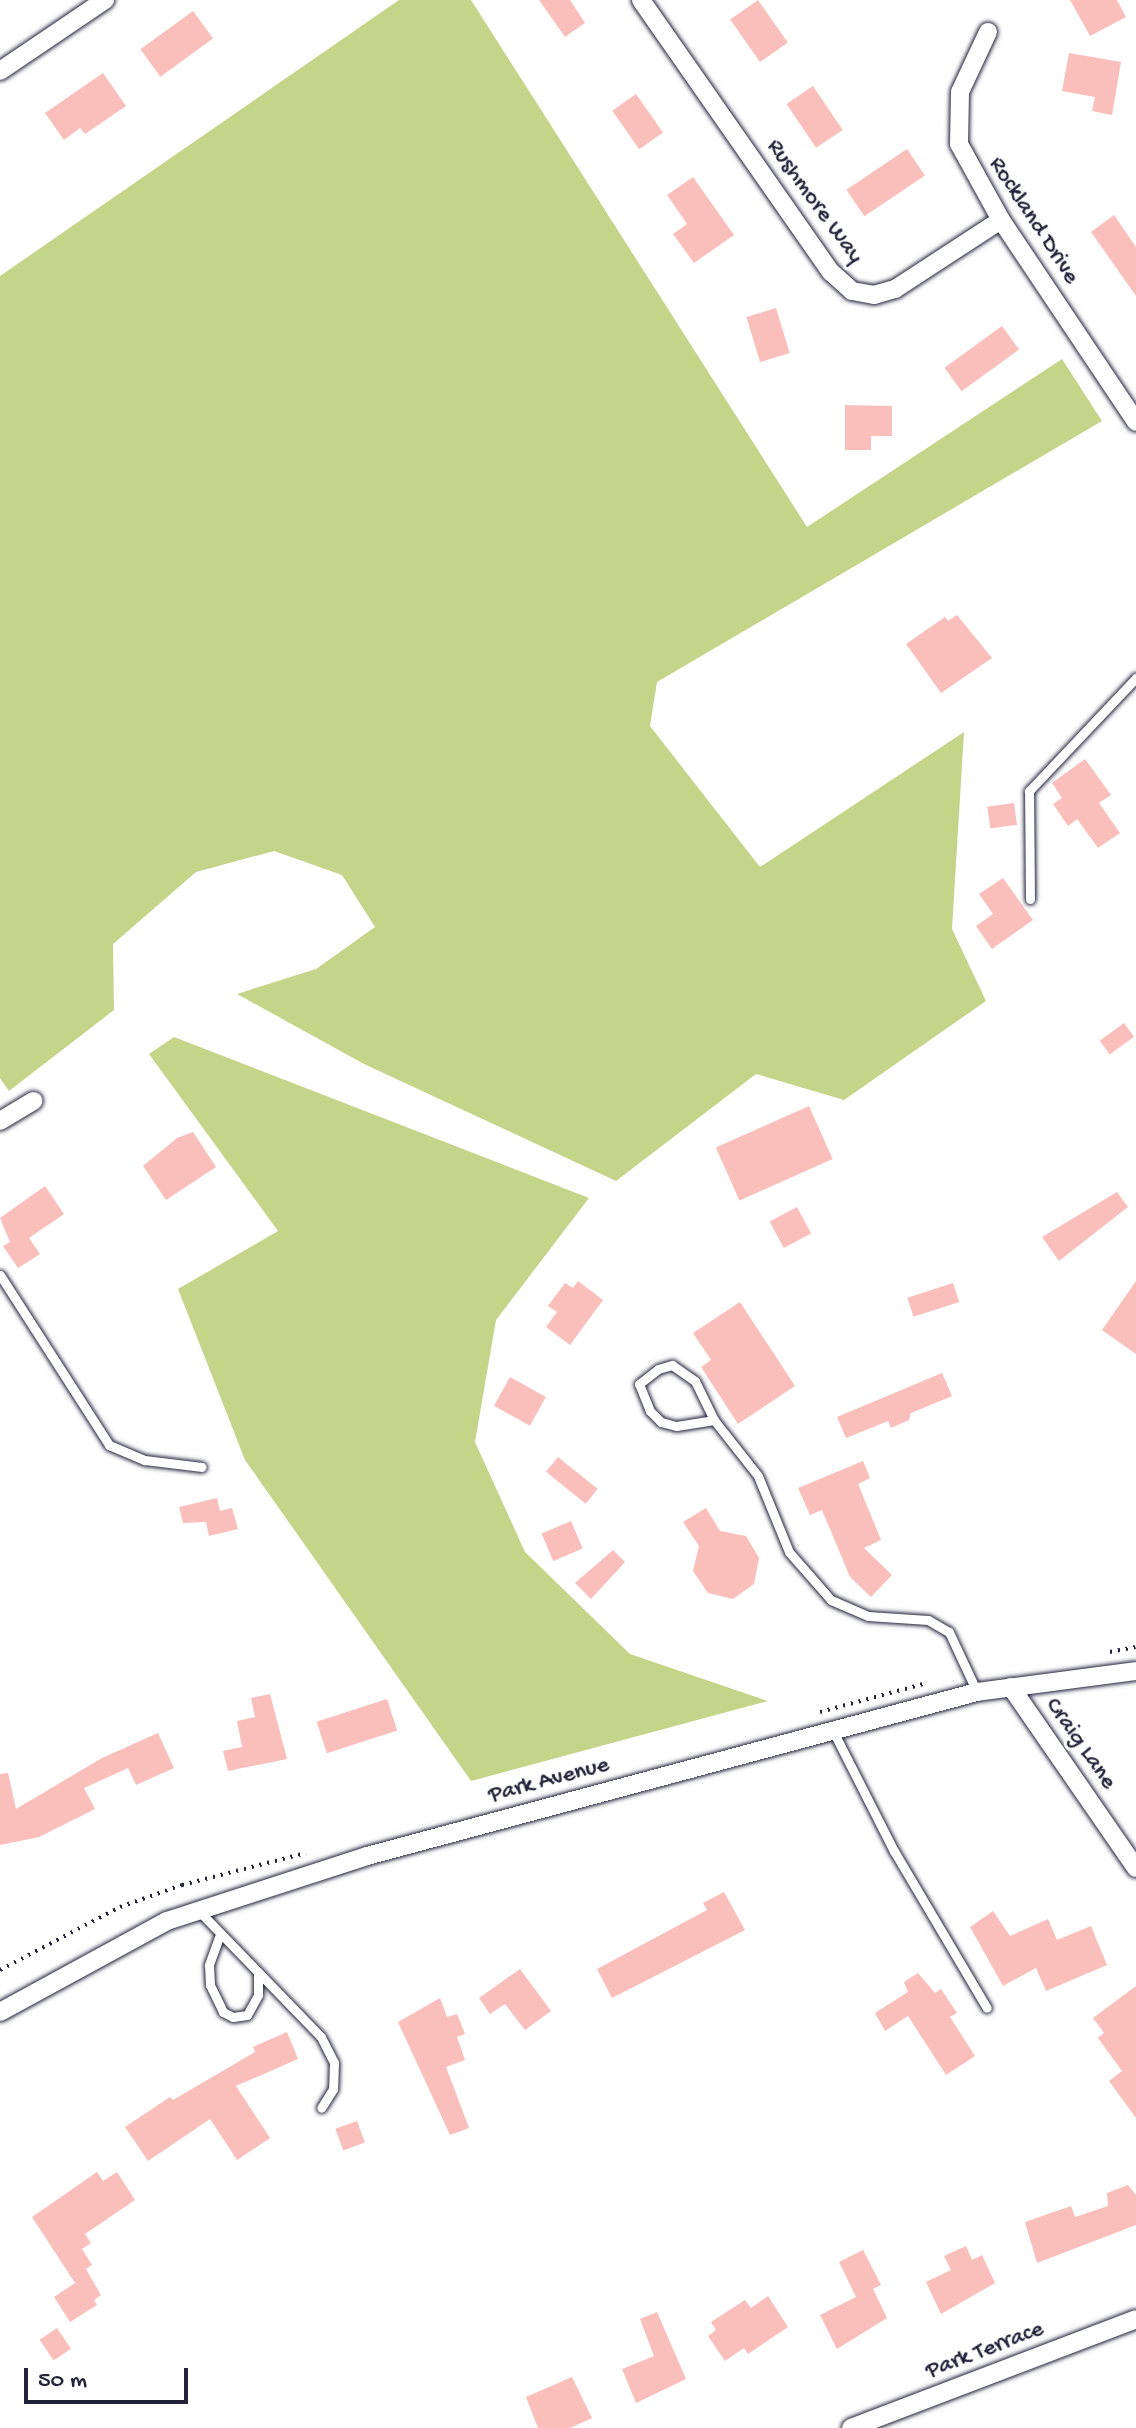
<!DOCTYPE html>
<style>
body{margin:0}
#map{position:relative;width:1136px;height:2428px;overflow:hidden;background:#fff;font-family:"Gochi Hand",sans-serif}
div>[style]{position:absolute}
.green>*{inset:0;background:#c4d489}
.building>*{inset:0;background:#fabebb;transform-origin:0 0}
.path>*{height:4px;margin-top:-2px;transform-origin:0;background:repeating-linear-gradient(90deg,#22223b 0 2px,transparent 0 8px)}
.roads{filter:drop-shadow(0 0 2px #22223b) drop-shadow(0 0 2px #22223b)}
.service>*{height:9px;margin:-4.5px;padding:0 4.5px;transform-origin:4.5px;border-radius:4.5px;background:#fff}
.minor>*{height:18px;margin:-9px;padding:0 9px;transform-origin:9px;border-radius:9px;background:#fff}
span{translate:-50% -50%;white-space:nowrap;text-align:center;line-height:1.15;-webkit-text-stroke:6px #fff;paint-order:stroke}
.street-label{font-size:24px;color:#22223b}
.scale{position:absolute;left:24px;top:2368px;width:164px;height:36px;box-sizing:border-box;border:4px solid #22223b;border-top:0;padding-left:10px;font-size:24px;line-height:28px;white-space:nowrap;color:#22223b;-webkit-text-stroke:6px #fff;paint-order:stroke}
</style>
<div id="map">
<div class="green">
<div style="clip-path:polygon(399px 0,471px 0,807px 527px,1062px 359px,1102px 421px,657px 682px,650px 726px,760px 867px,964px 732px,952px 929px,986px 1001px,844px 1100px,756px 1074px,616px 1181px,364px 1064px,237px 994px,316px 969px,375px 927px,342px 875px,274px 851px,196px 872px,113px 944px,114px 1010px,9px 1091px,0 1078px,0 276px)"></div>
<div style="clip-path:polygon(174px 1037px,589px 1198px,496px 1320px,475px 1442px,525px 1552px,630px 1654px,768px 1701px,471px 1781px,245px 1460px,178px 1289px,278px 1231px,149px 1054px)"></div>
</div>
<div class="building">
<div style="clip-path:polygon(539px 0,570px 0,585px 23px,565px 37px)"></div>
<div style="left:758px;top:0;width:52px;height:34px;rotate:55deg"></div>
<div style="clip-path:polygon(1070px 0,1117px 0,1126px 17px,1090px 36px)"></div>
<div style="left:193px;top:11px;width:34px;height:65px;rotate:54deg"></div>
<div style="clip-path:polygon(1069px 53px,1121px 62px,1112px 115px,1092px 111px,1095px 97px,1062px 91px)"></div>
<div style="clip-path:polygon(103px 73px,126px 106px,85px 134px,80px 128px,64px 140px,45px 113px)"></div>
<div style="left:813px;top:86px;width:53px;height:32px;rotate:56deg"></div>
<div style="left:636px;top:94px;width:47px;height:29px;rotate:55deg"></div>
<div style="left:907px;top:149px;width:32px;height:73px;rotate:56deg"></div>
<div style="clip-path:polygon(693px 177px,734px 235px,694px 263px,673px 234px,687px 224px,667px 195px)"></div>
<div style="clip-path:polygon(1114px 215px,1136px 247px,1136px 296px,1091px 232px)"></div>
<div style="left:776px;top:308px;width:47px;height:31px;rotate:73deg"></div>
<div style="left:1002px;top:326px;width:29px;height:71px;rotate:54deg"></div>
<div style="clip-path:polygon(845px 405px,892px 406px,892px 436px,871px 436px,871px 450px,845px 450px)"></div>
<div style="clip-path:polygon(957px 615px,992px 658px,941px 693px,906px 644px,945px 617px,948px 621px)"></div>
<div style="clip-path:polygon(1085px 759px,1111px 795px,1099px 803px,1120px 833px,1098px 848px,1077px 819px,1068px 826px,1053px 804px,1062px 798px,1052px 783px)"></div>
<div style="left:1014px;top:803px;width:22px;height:27px;rotate:82deg"></div>
<div style="clip-path:polygon(1003px 878px,1033px 920px,992px 949px,976px 926px,993px 914px,979px 894px)"></div>
<div style="left:1124px;top:1023px;width:17px;height:30px;rotate:54deg"></div>
<div style="left:809px;top:1106px;width:58px;height:102px;rotate:66deg"></div>
<div style="clip-path:polygon(193px 1132px,216px 1167px,166px 1200px,143px 1166px,177px 1138px)"></div>
<div style="clip-path:polygon(45px 1186px,64px 1214px,29px 1238px,40px 1254px,18px 1268px,3px 1246px,10px 1242px,0 1218px)"></div>
<div style="clip-path:polygon(1117px 1192px,1128px 1207px,1059px 1261px,1042px 1237px)"></div>
<div style="left:797px;top:1207px;width:30px;height:31px;rotate:62deg"></div>
<div style="clip-path:polygon(578px 1281px,603px 1300px,570px 1345px,546px 1327px,557px 1312px,548px 1306px,565px 1283px,573px 1288px)"></div>
<div style="clip-path:polygon(1136px 1281px,1136px 1354px,1102px 1330px)"></div>
<div style="left:953px;top:1283px;width:20px;height:48px;rotate:72deg"></div>
<div style="clip-path:polygon(740px 1302px,795px 1386px,738px 1424px,701px 1367px,711px 1360px,693px 1333px)"></div>
<div style="clip-path:polygon(942px 1373px,952px 1396px,911px 1413px,909px 1420px,891px 1428px,888px 1421px,846px 1438px,837px 1417px)"></div>
<div style="left:510px;top:1377px;width:41px;height:33px;rotate:29deg"></div>
<div style="left:558px;top:1457px;width:51px;height:19px;rotate:39deg"></div>
<div style="clip-path:polygon(863px 1461px,870px 1478px,858px 1484px,881px 1540px,864px 1548px,892px 1575px,871px 1597px,850px 1577px,822px 1510px,810px 1515px,798px 1488px)"></div>
<div style="clip-path:polygon(217px 1498px,220px 1511px,232px 1508px,238px 1529px,209px 1536px,206px 1522px,183px 1523px,179px 1507px)"></div>
<div style="clip-path:polygon(706px 1508px,720px 1531px,746px 1536px,759px 1558px,754px 1584px,733px 1599px,708px 1593px,693px 1571px,699px 1546px,683px 1522px)"></div>
<div style="left:571px;top:1521px;width:30px;height:32px;rotate:67deg"></div>
<div style="clip-path:polygon(613px 1550px,625px 1562px,591px 1599px,575px 1583px)"></div>
<div style="clip-path:polygon(270px 1694px,287px 1759px,228px 1771px,223px 1751px,242px 1747px,237px 1721px,255px 1717px,251px 1698px)"></div>
<div style="left:387px;top:1699px;width:33px;height:74px;rotate:72deg"></div>
<div style="clip-path:polygon(158px 1733px,174px 1768px,136px 1785px,128px 1768px,84px 1788px,95px 1809px,39px 1837px,0 1845px,0 1774px,8px 1773px,16px 1809px,102px 1758px)"></div>
<div style="clip-path:polygon(724px 1892px,745px 1930px,612px 1998px,597px 1969px,707px 1910px,703px 1903px)"></div>
<div style="clip-path:polygon(993px 1911px,1010px 1936px,1048px 1919px,1057px 1940px,1091px 1926px,1107px 1965px,1046px 1991px,1036px 1968px,1003px 1986px,970px 1927px)"></div>
<div style="clip-path:polygon(520px 1969px,551px 2011px,525px 2030px,505px 2004px,490px 2014px,479px 1998px)"></div>
<div style="clip-path:polygon(918px 1973px,935px 1993px,941px 1989px,957px 2013px,950px 2017px,975px 2056px,946px 2075px,908px 2016px,885px 2031px,875px 2013px,908px 1992px,904px 1982px)"></div>
<div style="clip-path:polygon(1136px 1986px,1136px 2118px,1109px 2081px,1122px 2071px,1098px 2038px,1104px 2033px,1093px 2018px)"></div>
<div style="clip-path:polygon(440px 1998px,447px 2017px,457px 2014px,465px 2034px,457px 2037px,465px 2060px,446px 2067px,469px 2128px,450px 2135px,398px 2022px)"></div>
<div style="clip-path:polygon(287px 2032px,298px 2059px,236px 2086px,270px 2138px,237px 2160px,210px 2119px,148px 2161px,125px 2127px,170px 2097px,173px 2100px,255px 2052px,253px 2047px)"></div>
<div style="left:357px;top:2121px;width:23px;height:23px;rotate:70deg"></div>
<div style="clip-path:polygon(97px 2172px,103px 2181px,117px 2172px,135px 2200px,85px 2234px,91px 2243px,82px 2249px,92px 2265px,86px 2269px,101px 2295px,94px 2300px,97px 2305px,70px 2322px,54px 2297px,75px 2283px,32px 2217px)"></div>
<div style="clip-path:polygon(1128px 2185px,1136px 2195px,1136px 2225px,1037px 2263px,1025px 2222px,1071px 2206px,1075px 2217px,1108px 2206px,1107px 2193px)"></div>
<div style="clip-path:polygon(966px 2246px,972px 2260px,982px 2255px,995px 2283px,941px 2314px,926px 2282px,951px 2270px,944px 2256px)"></div>
<div style="clip-path:polygon(863px 2250px,881px 2285px,873px 2289px,887px 2318px,837px 2349px,820px 2315px,856px 2297px,839px 2262px)"></div>
<div style="clip-path:polygon(768px 2296px,788px 2327px,748px 2354px,744px 2348px,725px 2361px,708px 2336px,716px 2330px,711px 2322px,745px 2300px,751px 2308px)"></div>
<div style="clip-path:polygon(657px 2312px,686px 2379px,636px 2403px,622px 2369px,654px 2356px,640px 2319px)"></div>
<div style="left:57px;top:2328px;width:25px;height:21px;rotate:56deg"></div>
<div style="clip-path:polygon(572px 2377px,592px 2418px,570px 2428px,538px 2428px,526px 2397px)"></div>
</div>
<div class="path">
<div style="left:1110px;top:1652px;width:26px;rotate:-11deg"></div>
<div style="left:820px;top:1712px;width:107px;rotate:-15.2deg"></div>
<div style="left:0;top:1970px;width:136px;rotate:-27.7deg"></div>
<div style="left:120px;top:1907px;width:66px;rotate:-19.5deg"></div>
<div style="left:182px;top:1885px;width:128px;rotate:-14.5deg"></div>
</div>
<div class="roads">
<div class="service">
<div style="left:1030px;top:899px;width:108px;rotate:-90.5deg"></div>
<div style="left:1029px;top:791px;width:156px;rotate:-46.6deg"></div>
<div style="left:0;top:1275px;width:202px;rotate:57.3deg"></div>
<div style="left:109px;top:1445px;width:39px;rotate:23deg"></div>
<div style="left:145px;top:1460px;width:57px;rotate:7deg"></div>
<div style="left:714px;top:1420px;width:38px;rotate:171deg"></div>
<div style="left:676px;top:1426px;width:16px;rotate:-165deg"></div>
<div style="left:661px;top:1422px;width:16px;rotate:-135deg"></div>
<div style="left:650px;top:1411px;width:29px;rotate:-112deg"></div>
<div style="left:639px;top:1384px;width:24px;rotate:-38deg"></div>
<div style="left:658px;top:1369px;width:15px;rotate:-16deg"></div>
<div style="left:672px;top:1365px;width:28px;rotate:35deg"></div>
<div style="left:695px;top:1381px;width:43px;rotate:64deg"></div>
<div style="left:714px;top:1420px;width:71px;rotate:51.8deg"></div>
<div style="left:758px;top:1476px;width:82px;rotate:67.8deg"></div>
<div style="left:789px;top:1552px;width:64px;rotate:48.8deg"></div>
<div style="left:831px;top:1600px;width:40px;rotate:23.4deg"></div>
<div style="left:868px;top:1616px;width:60px;rotate:3.8deg"></div>
<div style="left:928px;top:1620px;width:24px;rotate:30deg"></div>
<div style="left:949px;top:1632px;width:66px;rotate:65deg"></div>
<div style="left:833px;top:1731px;width:135px;rotate:63.1deg"></div>
<div style="left:894px;top:1851px;width:182px;rotate:59.4deg"></div>
<div style="left:198px;top:1910px;width:177px;rotate:45.9deg"></div>
<div style="left:321px;top:2037px;width:29px;rotate:63deg"></div>
<div style="left:334px;top:2063px;width:26px;rotate:92deg"></div>
<div style="left:333px;top:2089px;width:22px;rotate:122deg"></div>
<div style="left:219px;top:1937px;width:30px;rotate:110deg"></div>
<div style="left:209px;top:1965px;width:20px;rotate:87deg"></div>
<div style="left:210px;top:1985px;width:30px;rotate:64deg"></div>
<div style="left:223px;top:2012px;width:11px;rotate:27deg"></div>
<div style="left:233px;top:2017px;width:14px;rotate:-8deg"></div>
<div style="left:247px;top:2015px;width:23px;rotate:-61deg"></div>
<div style="left:258px;top:1995px;width:21px;rotate:-90deg"></div>
</div>
<div class="minor">
<div style="left:641px;top:0;width:332px;rotate:55.1deg"></div>
<div style="left:831px;top:272px;width:28px;rotate:42deg"></div>
<div style="left:852px;top:291px;width:22px;rotate:10deg"></div>
<div style="left:874px;top:295px;width:22px;rotate:-16deg"></div>
<div style="left:895px;top:289px;width:126px;rotate:-33.1deg"></div>
<div style="left:988px;top:32px;width:66px;rotate:115deg"></div>
<div style="left:960px;top:92px;width:52px;rotate:91.1deg"></div>
<div style="left:959px;top:144px;width:87px;rotate:61.1deg"></div>
<div style="left:1001px;top:220px;width:243px;rotate:56.2deg"></div>
<div style="left:0;top:71px;width:127px;rotate:-34.1deg"></div>
<div style="left:0;top:1121px;width:39px;rotate:-31deg"></div>
<div style="left:1011px;top:1687px;width:220px;rotate:55.4deg"></div>
<div style="left:0;top:2012px;width:190px;rotate:-28.6deg"></div>
<div style="left:167px;top:1921px;width:210px;rotate:-18deg"></div>
<div style="left:367px;top:1856px;width:632px;rotate:-15.05deg"></div>
<div style="left:977px;top:1692px;width:160px;rotate:-7.5deg"></div>
<div style="left:851px;top:2428px;width:305px;rotate:-20.9deg"></div>
</div>
</div>
<div class="street-label">
<span style="left:814px;top:202px;rotate:54deg">Rushmore Way</span>
<span style="left:1033px;top:221px;rotate:57deg">Rockland Drive</span>
<span style="left:1080px;top:1744px;rotate:55deg">Craig Lane</span>
<span style="left:549px;top:1781px;rotate:-15deg">Park Avenue</span>
<span style="left:985px;top:2351px;rotate:-21deg">Park Terrace</span>
</div>
<div class="scale">50 m</div>
</div>
